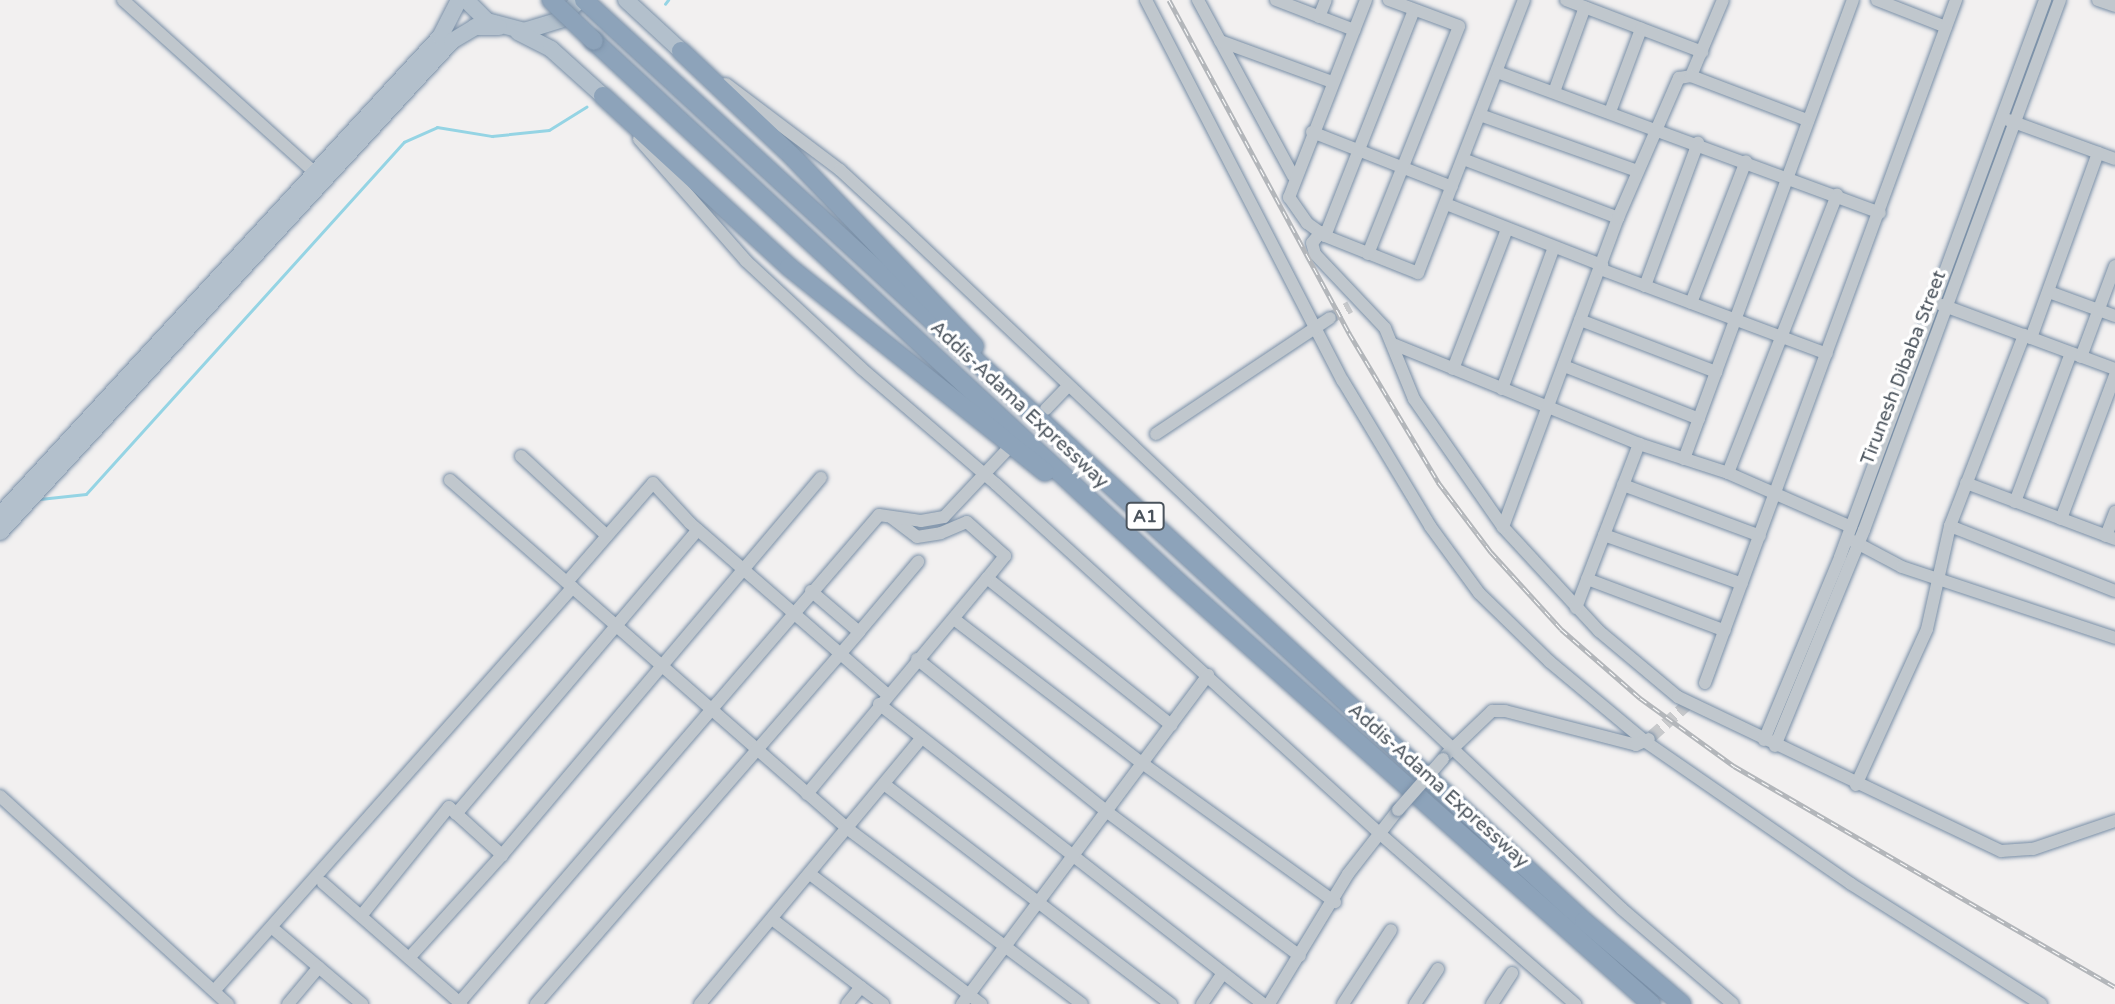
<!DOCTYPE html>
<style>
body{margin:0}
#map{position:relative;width:2115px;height:1004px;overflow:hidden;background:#f2f0f0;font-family:"Varela Round",sans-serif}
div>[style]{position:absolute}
.stream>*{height:2.5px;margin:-1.25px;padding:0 1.25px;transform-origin:1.25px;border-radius:1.25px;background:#95d4e4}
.minor-tunnel>*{height:12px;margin-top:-6px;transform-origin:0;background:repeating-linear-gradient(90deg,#c8c9cb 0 12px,transparent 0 18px)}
.roads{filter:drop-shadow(0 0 2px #788ea6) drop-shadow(0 0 2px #788ea6)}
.minor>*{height:12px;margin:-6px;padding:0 6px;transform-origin:6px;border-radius:6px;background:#c0c7cd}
.major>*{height:16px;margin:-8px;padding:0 8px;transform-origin:8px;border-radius:8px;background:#b3c0cc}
.highway>*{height:18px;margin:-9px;padding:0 9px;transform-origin:9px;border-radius:9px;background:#8da3ba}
.rail>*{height:5px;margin-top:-2.5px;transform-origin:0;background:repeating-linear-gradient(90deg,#fff 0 8px,#b3b6ba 0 16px);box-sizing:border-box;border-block:2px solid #b3b6ba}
.bridges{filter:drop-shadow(0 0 2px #788ea6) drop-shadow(0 0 2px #788ea6)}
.minor-bridge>*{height:12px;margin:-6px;padding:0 6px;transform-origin:6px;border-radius:6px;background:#c0c7cd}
.highway-bridge>*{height:18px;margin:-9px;padding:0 9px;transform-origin:9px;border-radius:9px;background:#8da3ba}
span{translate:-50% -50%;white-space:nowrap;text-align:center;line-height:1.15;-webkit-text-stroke:7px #fff;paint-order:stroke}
.shield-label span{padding:2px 5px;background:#fff;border:2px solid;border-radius:5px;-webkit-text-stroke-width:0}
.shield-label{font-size:18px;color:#4a535c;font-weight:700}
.street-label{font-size:19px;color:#4a535c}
</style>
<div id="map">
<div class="stream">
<div style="left:665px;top:4px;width:5px;rotate:-53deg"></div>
<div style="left:40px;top:499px;width:46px;rotate:-6.2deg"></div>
<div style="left:86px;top:494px;width:474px;rotate:-47.9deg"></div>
<div style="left:404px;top:142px;width:36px;rotate:-24deg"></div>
<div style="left:437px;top:127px;width:56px;rotate:9.3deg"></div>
<div style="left:492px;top:136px;width:57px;rotate:-6deg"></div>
<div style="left:549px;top:130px;width:44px;rotate:-31.9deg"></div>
</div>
<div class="minor-tunnel">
<div style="left:1330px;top:318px;width:23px;rotate:-29deg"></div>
<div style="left:1652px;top:736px;width:50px;rotate:-41.7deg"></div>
</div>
<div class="roads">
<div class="minor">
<div style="left:123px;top:0;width:258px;rotate:42deg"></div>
<div style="left:1146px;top:0;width:429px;rotate:62.7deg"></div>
<div style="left:1343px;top:381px;width:169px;rotate:59deg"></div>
<div style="left:1430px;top:526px;width:83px;rotate:53.8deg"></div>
<div style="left:1479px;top:593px;width:99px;rotate:44.2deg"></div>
<div style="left:1550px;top:662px;width:125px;rotate:39.8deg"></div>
<div style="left:1646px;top:742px;width:249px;rotate:34.7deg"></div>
<div style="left:1851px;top:884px;width:225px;rotate:32.3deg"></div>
<div style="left:1198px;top:0;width:200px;rotate:61.6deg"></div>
<div style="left:1276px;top:0;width:84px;rotate:21deg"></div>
<div style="left:1366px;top:0;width:212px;rotate:111.3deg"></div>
<div style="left:1289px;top:197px;width:32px;rotate:55deg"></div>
<div style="left:1307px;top:223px;width:22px;rotate:36deg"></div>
<div style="left:1325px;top:236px;width:100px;rotate:21.7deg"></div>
<div style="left:1418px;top:273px;width:293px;rotate:-68.8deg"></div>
<div style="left:1566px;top:0;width:146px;rotate:20.9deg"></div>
<div style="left:1877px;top:0;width:74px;rotate:21.4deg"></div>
<div style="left:2098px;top:0;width:18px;rotate:19deg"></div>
<div style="left:1319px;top:17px;width:18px;rotate:-68deg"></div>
<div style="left:1220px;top:41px;width:119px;rotate:20.1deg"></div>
<div style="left:1497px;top:72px;width:408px;rotate:20.2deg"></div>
<div style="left:1691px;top:76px;width:82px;rotate:-67.2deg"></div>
<div style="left:726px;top:84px;width:143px;rotate:37deg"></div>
<div style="left:840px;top:170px;width:88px;rotate:42.7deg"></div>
<div style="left:905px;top:230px;width:987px;rotate:43.44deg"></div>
<div style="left:1622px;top:909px;width:146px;rotate:40.6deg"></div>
<div style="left:1554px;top:92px;width:90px;rotate:-70deg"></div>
<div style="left:1610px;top:112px;width:89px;rotate:-69.5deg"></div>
<div style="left:1480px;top:115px;width:167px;rotate:19.6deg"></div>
<div style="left:2008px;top:120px;width:114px;rotate:20deg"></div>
<div style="left:1312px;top:132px;width:150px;rotate:21.4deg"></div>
<div style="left:639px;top:139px;width:162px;rotate:48.7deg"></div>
<div style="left:746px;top:261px;width:157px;rotate:42.9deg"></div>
<div style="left:861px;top:368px;width:178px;rotate:40.7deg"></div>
<div style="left:996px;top:484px;width:517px;rotate:42.33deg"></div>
<div style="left:1378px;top:832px;width:262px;rotate:41.1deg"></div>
<div style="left:1463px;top:159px;width:166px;rotate:20.8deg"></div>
<div style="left:1446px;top:204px;width:168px;rotate:21.4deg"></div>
<div style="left:1321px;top:232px;width:14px;rotate:129deg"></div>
<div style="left:1312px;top:243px;width:11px;rotate:75deg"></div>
<div style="left:1315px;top:254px;width:102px;rotate:46.6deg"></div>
<div style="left:1385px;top:328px;width:77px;rotate:67.8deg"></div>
<div style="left:1414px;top:399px;width:156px;rotate:55.2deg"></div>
<div style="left:1503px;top:527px;width:142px;rotate:47.3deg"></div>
<div style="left:1599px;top:631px;width:103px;rotate:39.9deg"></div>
<div style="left:1678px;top:697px;width:358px;rotate:25.5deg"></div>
<div style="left:2001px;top:851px;width:32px;rotate:-4deg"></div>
<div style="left:2033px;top:849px;width:87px;rotate:-18.9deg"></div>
<div style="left:1325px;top:236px;width:243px;rotate:-68.5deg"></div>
<div style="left:1368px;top:254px;width:245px;rotate:-68.2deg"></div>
<div style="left:1459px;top:26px;width:75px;rotate:-159.6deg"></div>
<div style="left:1600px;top:269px;width:242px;rotate:20.5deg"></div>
<div style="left:1645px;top:286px;width:153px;rotate:-69.7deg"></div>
<div style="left:2049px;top:292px;width:70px;rotate:20deg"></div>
<div style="left:1691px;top:303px;width:152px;rotate:-68.8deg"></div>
<div style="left:1942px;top:305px;width:184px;rotate:20.3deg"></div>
<div style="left:1580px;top:320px;width:146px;rotate:20.9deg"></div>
<div style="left:2031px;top:338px;width:197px;rotate:-70.1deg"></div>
<div style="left:1393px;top:344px;width:266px;rotate:22.1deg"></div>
<div style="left:1639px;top:444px;width:94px;rotate:18deg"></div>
<div style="left:1728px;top:473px;width:134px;rotate:23.7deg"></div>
<div style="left:2081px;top:357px;width:97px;rotate:-69.5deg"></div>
<div style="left:1564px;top:366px;width:145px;rotate:21.4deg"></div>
<div style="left:1453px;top:369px;width:150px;rotate:-68.9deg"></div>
<div style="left:1502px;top:389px;width:151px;rotate:-69.9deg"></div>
<div style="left:1046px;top:409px;width:30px;rotate:-46deg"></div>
<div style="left:1156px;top:434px;width:209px;rotate:-33.7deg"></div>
<div style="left:521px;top:456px;width:117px;rotate:42.9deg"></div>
<div style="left:1684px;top:459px;width:489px;rotate:-69.8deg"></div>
<div style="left:1728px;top:473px;width:299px;rotate:-68.6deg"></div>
<div style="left:450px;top:480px;width:529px;rotate:41.25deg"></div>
<div style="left:848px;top:829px;width:292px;rotate:36.8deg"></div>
<div style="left:1966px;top:483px;width:159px;rotate:20.6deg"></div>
<div style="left:1623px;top:485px;width:146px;rotate:20.4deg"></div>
<div style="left:2015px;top:502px;width:159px;rotate:-69.4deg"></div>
<div style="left:892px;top:518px;width:31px;rotate:37deg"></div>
<div style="left:917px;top:537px;width:24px;rotate:-9deg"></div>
<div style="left:941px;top:533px;width:28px;rotate:-23deg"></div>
<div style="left:967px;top:522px;width:51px;rotate:41.8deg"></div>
<div style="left:1005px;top:556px;width:28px;rotate:129deg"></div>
<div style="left:987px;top:578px;width:236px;rotate:38.6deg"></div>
<div style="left:2061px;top:519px;width:154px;rotate:-69.4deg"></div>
<div style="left:1950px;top:526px;width:177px;rotate:21.5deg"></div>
<div style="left:1503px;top:527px;width:330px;rotate:-69.6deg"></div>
<div style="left:1618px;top:218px;width:153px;rotate:-66.5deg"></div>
<div style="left:1679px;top:78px;width:12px;rotate:-9deg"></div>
<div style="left:1691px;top:76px;width:124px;rotate:20.8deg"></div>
<div style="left:1604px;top:535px;width:146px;rotate:19.5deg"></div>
<div style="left:2106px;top:536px;width:26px;rotate:-69deg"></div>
<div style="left:1853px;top:541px;width:55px;rotate:28deg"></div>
<div style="left:1902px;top:567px;width:225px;rotate:18.4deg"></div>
<div style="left:1587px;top:579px;width:147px;rotate:20.6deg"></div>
<div style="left:567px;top:582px;width:131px;rotate:-49deg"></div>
<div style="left:653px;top:483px;width:54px;rotate:47.2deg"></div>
<div style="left:690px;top:523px;width:261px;rotate:41deg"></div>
<div style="left:811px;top:591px;width:63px;rotate:40.5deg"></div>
<div style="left:859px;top:632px;width:92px;rotate:-49.9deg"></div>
<div style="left:1576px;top:608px;width:176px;rotate:-69deg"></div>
<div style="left:954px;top:619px;width:237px;rotate:37.5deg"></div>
<div style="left:1142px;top:763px;width:238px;rotate:35.8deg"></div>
<div style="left:917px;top:659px;width:243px;rotate:38.8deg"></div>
<div style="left:1106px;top:811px;width:242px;rotate:36.8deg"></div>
<div style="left:1705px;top:683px;width:728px;rotate:-69.82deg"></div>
<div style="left:879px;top:704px;width:487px;rotate:38deg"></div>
<div style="left:1764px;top:740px;width:198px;rotate:-67.4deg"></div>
<div style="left:1840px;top:557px;width:594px;rotate:-69.79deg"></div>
<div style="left:1775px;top:746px;width:234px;rotate:-67.6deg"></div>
<div style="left:1864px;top:530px;width:565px;rotate:-69.71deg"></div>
<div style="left:1446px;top:755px;width:64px;rotate:-43.7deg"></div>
<div style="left:1492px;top:711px;width:13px"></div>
<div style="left:1505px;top:711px;width:135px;rotate:14.5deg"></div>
<div style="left:1636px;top:745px;width:14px;rotate:-25deg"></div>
<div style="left:884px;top:784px;width:362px;rotate:37.5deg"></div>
<div style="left:1856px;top:785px;width:171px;rotate:-65.5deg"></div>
<div style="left:1927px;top:629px;width:106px;rotate:-77.4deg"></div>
<div style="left:1950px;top:526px;width:205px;rotate:-68.8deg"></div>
<div style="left:807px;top:794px;width:281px;rotate:-50.2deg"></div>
<div style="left:0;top:796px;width:309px;rotate:42.4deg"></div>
<div style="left:456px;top:814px;width:373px;rotate:-49.6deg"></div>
<div style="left:810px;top:874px;width:215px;rotate:37.2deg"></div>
<div style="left:323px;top:883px;width:184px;rotate:41.2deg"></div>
<div style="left:361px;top:916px;width:140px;rotate:-51.1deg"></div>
<div style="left:449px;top:807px;width:72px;rotate:42.2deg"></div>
<div style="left:772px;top:919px;width:140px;rotate:37.4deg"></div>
<div style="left:276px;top:931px;width:113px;rotate:40.3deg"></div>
<div style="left:409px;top:958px;width:139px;rotate:-47.9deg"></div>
<div style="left:502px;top:855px;width:494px;rotate:-49.8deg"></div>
<div style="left:214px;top:991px;width:540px;rotate:-48.38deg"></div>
<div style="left:288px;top:1004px;width:48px;rotate:-50deg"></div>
<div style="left:458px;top:1004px;width:645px;rotate:-49.27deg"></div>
<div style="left:879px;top:515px;width:42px;rotate:8.1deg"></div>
<div style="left:921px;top:521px;width:23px;rotate:-10deg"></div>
<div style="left:944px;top:517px;width:89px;rotate:-46.8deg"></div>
<div style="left:536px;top:1004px;width:493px;rotate:-49deg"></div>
<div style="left:700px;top:1004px;width:346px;rotate:-50.2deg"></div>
<div style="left:847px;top:1004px;width:22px;rotate:-51deg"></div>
<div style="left:962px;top:1004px;width:411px;rotate:-53.2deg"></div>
<div style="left:1202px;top:1004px;width:37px;rotate:-56deg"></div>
<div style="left:1269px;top:1004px;width:152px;rotate:-58.7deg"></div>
<div style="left:1348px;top:874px;width:81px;rotate:-52deg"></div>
<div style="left:1343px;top:1004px;width:88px;rotate:-57deg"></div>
<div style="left:1415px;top:1004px;width:42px;rotate:-56.7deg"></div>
<div style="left:1492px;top:1004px;width:37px;rotate:-57deg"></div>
</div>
<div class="major">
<div style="left:466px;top:0;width:30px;rotate:45deg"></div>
<div style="left:487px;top:21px;width:38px;rotate:15deg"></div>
<div style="left:524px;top:31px;width:38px;rotate:-17deg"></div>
<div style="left:560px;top:20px;width:28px;rotate:-46deg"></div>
<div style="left:626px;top:0;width:75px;rotate:42.8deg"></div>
<div style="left:518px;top:32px;width:37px;rotate:27deg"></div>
<div style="left:551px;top:49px;width:70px;rotate:42.1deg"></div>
<div style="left:0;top:515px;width:650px;rotate:-47.37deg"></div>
<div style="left:440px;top:37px;width:42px;rotate:-62.8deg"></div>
<div style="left:0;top:532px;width:667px;rotate:-47.37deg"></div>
<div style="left:452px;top:41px;width:27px;rotate:-31deg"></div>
<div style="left:475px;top:27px;width:24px"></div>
</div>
<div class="highway">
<div style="left:584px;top:0;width:1360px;rotate:42.65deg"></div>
<div style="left:1584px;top:921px;width:128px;rotate:40.3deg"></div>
<div style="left:594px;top:41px;width:796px;rotate:42.81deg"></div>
<div style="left:1178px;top:582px;width:634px;rotate:41.74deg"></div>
<div style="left:681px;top:51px;width:151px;rotate:43.4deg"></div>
<div style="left:791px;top:155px;width:265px;rotate:46.2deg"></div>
<div style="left:603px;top:96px;width:253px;rotate:42.6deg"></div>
<div style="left:789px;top:267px;width:328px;rotate:38.7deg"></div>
</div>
</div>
<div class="rail">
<div style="left:1169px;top:0;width:379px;rotate:61.6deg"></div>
<div style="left:1349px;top:333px;width:174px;rotate:59.1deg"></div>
<div style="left:1438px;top:482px;width:88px;rotate:52.9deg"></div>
<div style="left:1491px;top:552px;width:104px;rotate:47.7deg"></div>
<div style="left:1561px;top:629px;width:105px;rotate:41.1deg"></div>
<div style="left:1640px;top:698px;width:116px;rotate:35.9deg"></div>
<div style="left:1734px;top:766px;width:440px;rotate:30.1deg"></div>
</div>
<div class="bridges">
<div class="minor-bridge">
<div style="left:1398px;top:810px;width:68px;rotate:-48.6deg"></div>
</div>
<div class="highway-bridge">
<div style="left:551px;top:0;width:59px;rotate:43.6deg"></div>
</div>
</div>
<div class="shield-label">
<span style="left:1145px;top:516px">A1</span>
</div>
<div class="street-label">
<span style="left:1904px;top:368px;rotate:-69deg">Tirunesh Dibaba Street</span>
<span style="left:1019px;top:405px;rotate:43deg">Addis-Adama Expressway</span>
<span style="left:1438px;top:786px;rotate:42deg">Addis-Adama Expressway</span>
</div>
</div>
